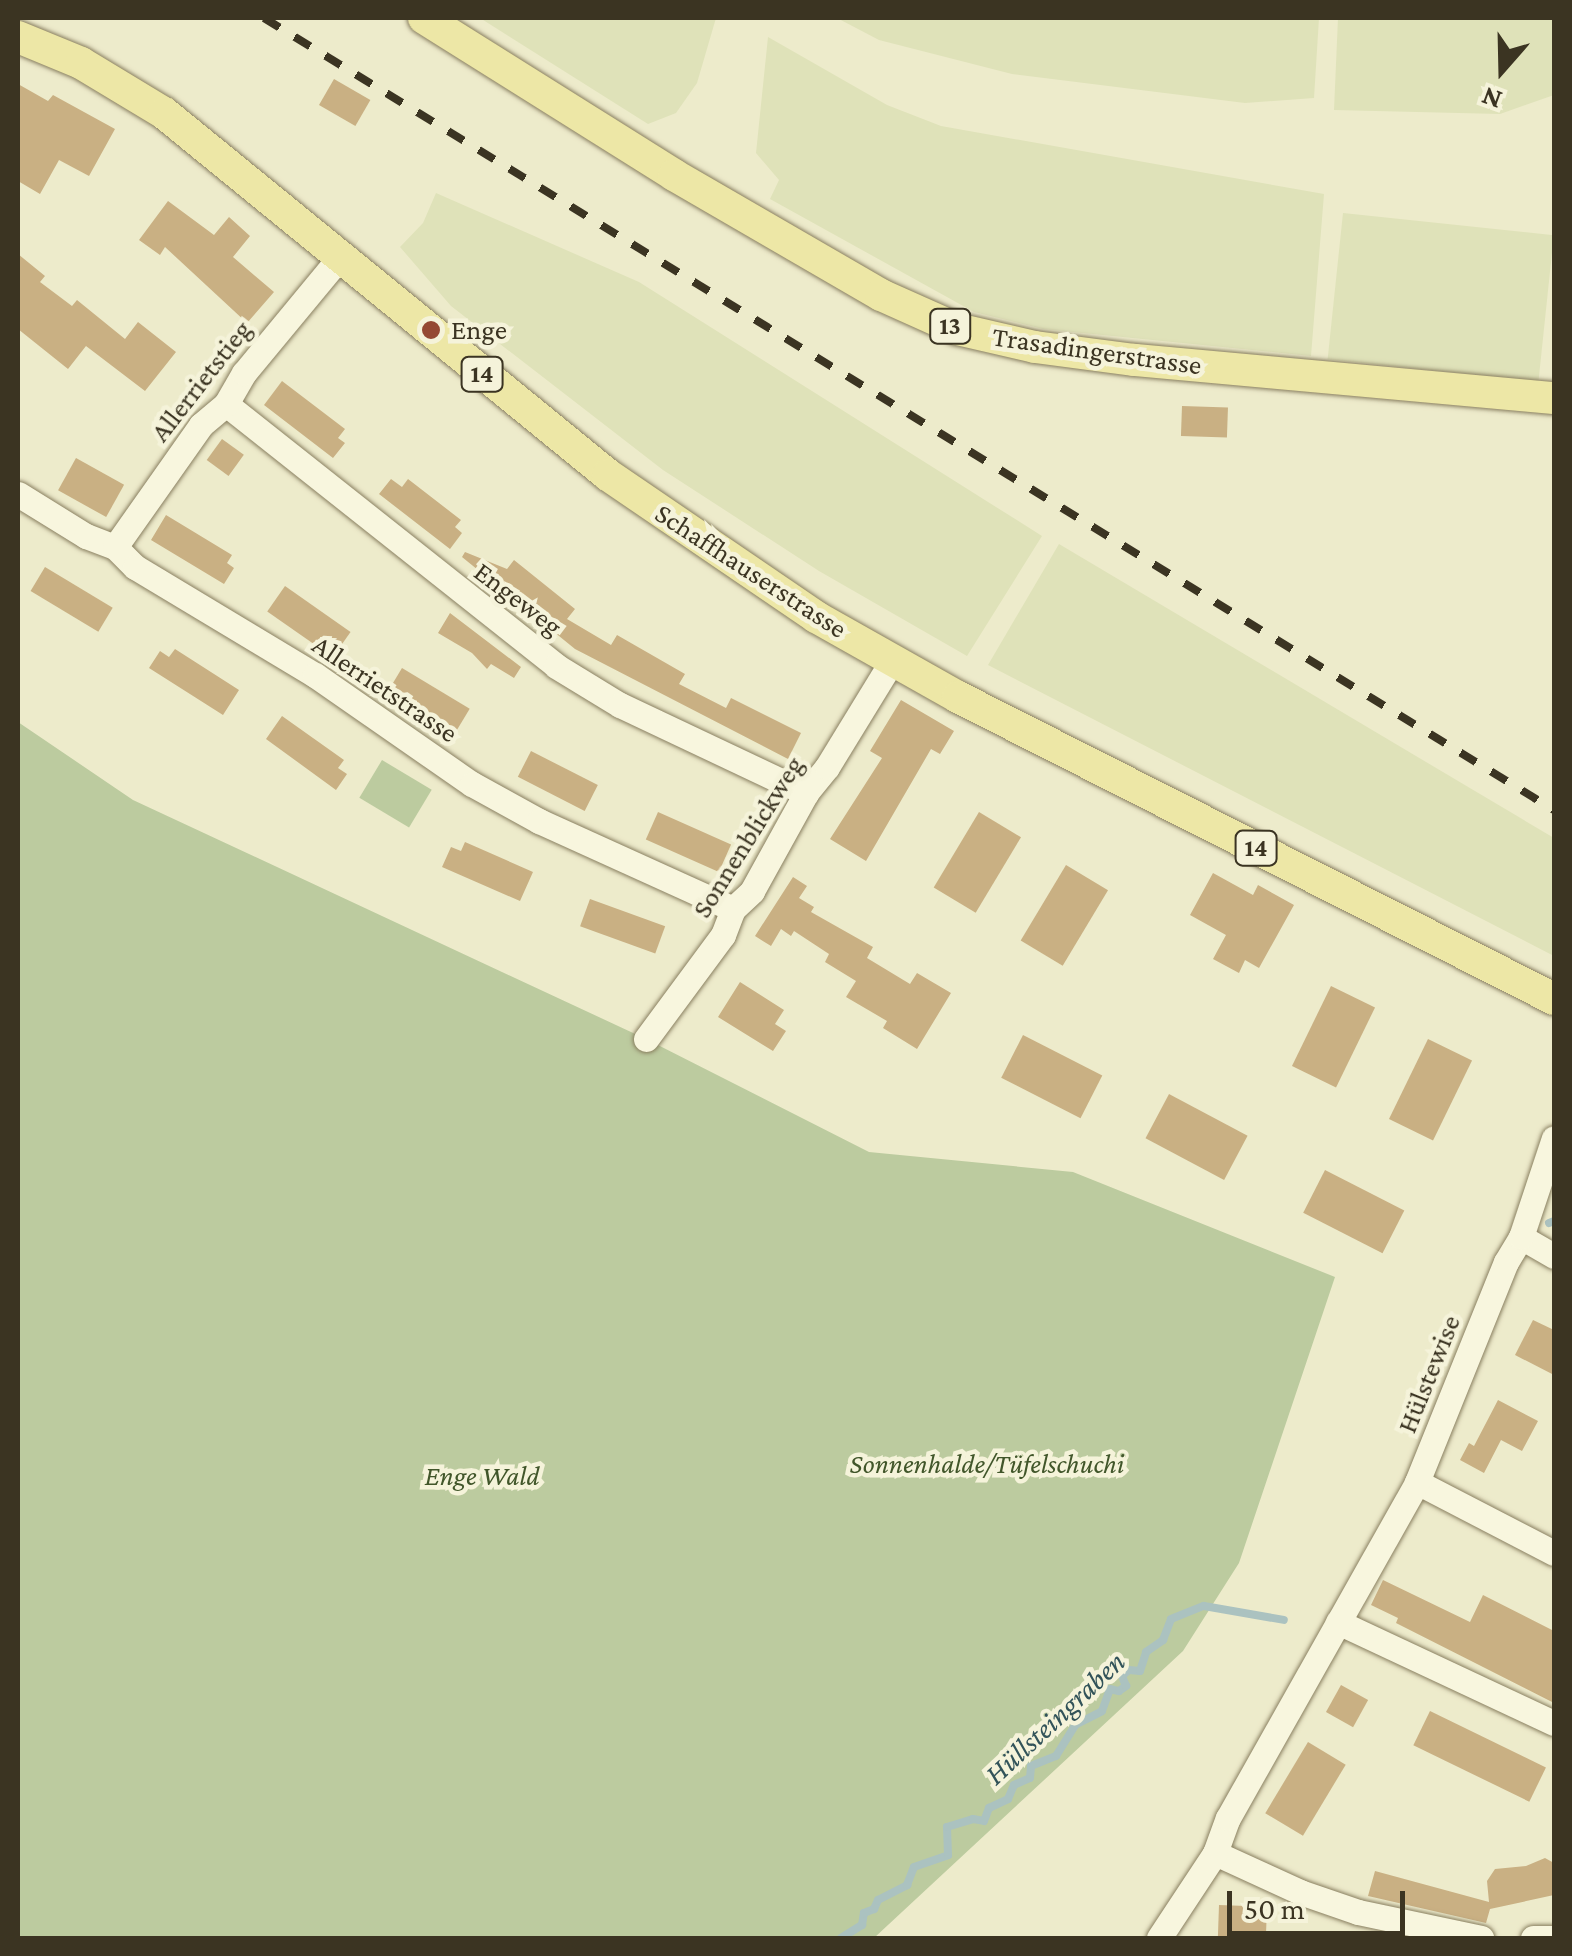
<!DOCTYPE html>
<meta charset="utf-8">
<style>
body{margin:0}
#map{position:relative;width:1572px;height:1956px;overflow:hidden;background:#edebcb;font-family:"Crimson Pro",serif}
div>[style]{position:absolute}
.farmland>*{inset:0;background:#dfe2b9;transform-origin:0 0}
.green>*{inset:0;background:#bccb9f;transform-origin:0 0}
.stream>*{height:8px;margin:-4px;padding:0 4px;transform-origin:4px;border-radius:4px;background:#abc2c0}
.building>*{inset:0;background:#c9b083;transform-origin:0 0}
.roads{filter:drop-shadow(0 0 2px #897f60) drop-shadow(0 0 2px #897f60)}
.minor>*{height:25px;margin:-12.5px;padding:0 12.5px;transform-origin:12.5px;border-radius:12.5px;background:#f8f6de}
.major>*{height:32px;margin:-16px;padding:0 16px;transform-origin:16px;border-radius:16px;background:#ede7a6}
.rail>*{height:8px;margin-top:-4px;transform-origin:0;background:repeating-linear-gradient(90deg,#3b3422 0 18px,transparent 0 36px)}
.dots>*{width:28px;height:28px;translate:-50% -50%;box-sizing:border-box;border:5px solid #f5f3da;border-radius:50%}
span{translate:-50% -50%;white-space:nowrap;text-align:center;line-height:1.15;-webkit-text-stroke:9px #f5f3da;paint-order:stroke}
.shield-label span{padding:2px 8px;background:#f5f3da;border:2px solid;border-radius:8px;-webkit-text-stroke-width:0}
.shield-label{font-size:25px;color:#3b3422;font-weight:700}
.poi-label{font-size:28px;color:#3b3422}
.left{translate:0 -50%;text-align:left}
.street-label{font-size:28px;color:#3b3422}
.park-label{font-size:28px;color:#41562a;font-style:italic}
.water-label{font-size:30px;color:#325359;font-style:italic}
.frame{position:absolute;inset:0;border:20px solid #3b3422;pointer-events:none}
.north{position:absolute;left:1452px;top:20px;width:100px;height:100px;-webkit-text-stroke:8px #f5f3da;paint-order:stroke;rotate:200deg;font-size:28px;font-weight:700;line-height:40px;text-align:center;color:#3b3422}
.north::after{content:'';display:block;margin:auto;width:35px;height:45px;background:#3b3422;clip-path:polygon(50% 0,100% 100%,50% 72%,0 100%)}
.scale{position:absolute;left:1227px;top:1891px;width:178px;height:45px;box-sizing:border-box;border:5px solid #3b3422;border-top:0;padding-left:12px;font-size:30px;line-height:35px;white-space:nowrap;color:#3b3422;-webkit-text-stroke:8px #f5f3da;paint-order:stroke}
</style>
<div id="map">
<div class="farmland">
<div style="clip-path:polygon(480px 18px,716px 18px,697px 83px,676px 113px,648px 124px)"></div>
<div style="clip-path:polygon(837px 18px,1319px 18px,1314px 98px,1245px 103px,1012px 74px,879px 40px)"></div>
<div style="clip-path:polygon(1338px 18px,1554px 18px,1554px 95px,1500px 114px,1334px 110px)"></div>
<div style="clip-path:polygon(768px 37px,887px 105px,941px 126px,1324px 194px,1311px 356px,1043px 329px,974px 312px,770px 199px,779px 180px,756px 153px)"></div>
<div style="clip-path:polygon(436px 193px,639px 282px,1042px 536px,967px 656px,819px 571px,663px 470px,451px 306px,400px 247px,423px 223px)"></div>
<div style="left:1343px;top:213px;width:212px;height:147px;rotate:6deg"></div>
<div style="clip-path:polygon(1059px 544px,1554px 838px,1554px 956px,988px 665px)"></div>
</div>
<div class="green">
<div style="clip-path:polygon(18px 722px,133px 800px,646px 1039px,869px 1152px,1073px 1172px,1335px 1277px,1239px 1563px,1183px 1651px,874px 1938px,18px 1938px)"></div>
<div style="left:382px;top:760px;width:58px;height:44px;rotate:31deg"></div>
</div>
<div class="stream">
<div style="left:1549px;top:1223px;width:5px;rotate:-22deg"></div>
<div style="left:841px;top:1938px;width:25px;rotate:-32deg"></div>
<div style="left:862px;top:1925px;width:12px;rotate:-81deg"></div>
<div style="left:864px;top:1913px;width:11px;rotate:-22deg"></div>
<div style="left:874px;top:1909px;width:10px;rotate:-66deg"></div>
<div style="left:878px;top:1900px;width:33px;rotate:-27deg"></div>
<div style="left:907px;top:1885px;width:19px;rotate:-69deg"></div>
<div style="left:914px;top:1867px;width:36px;rotate:-19deg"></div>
<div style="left:948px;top:1855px;width:28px;rotate:-92deg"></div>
<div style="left:947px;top:1827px;width:27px;rotate:-17deg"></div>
<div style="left:973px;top:1819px;width:11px;rotate:10deg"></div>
<div style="left:984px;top:1821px;width:14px;rotate:-69deg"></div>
<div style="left:989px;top:1808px;width:21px;rotate:-25deg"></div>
<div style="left:1008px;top:1799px;width:15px;rotate:-67deg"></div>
<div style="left:1014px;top:1785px;width:17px;rotate:-24deg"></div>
<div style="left:1030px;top:1778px;width:12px;rotate:-85deg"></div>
<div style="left:1031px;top:1766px;width:27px;rotate:-22deg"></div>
<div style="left:1056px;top:1756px;width:36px;rotate:-58deg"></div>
<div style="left:1075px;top:1725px;width:30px;rotate:-27deg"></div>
<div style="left:1102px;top:1711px;width:23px;rotate:-70deg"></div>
<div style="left:1110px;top:1689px;width:9px;rotate:13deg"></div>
<div style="left:1119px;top:1691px;width:9px;rotate:-36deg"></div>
<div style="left:1126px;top:1686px;width:11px;rotate:-112deg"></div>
<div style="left:1122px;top:1676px;width:9px;rotate:-41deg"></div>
<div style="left:1129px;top:1670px;width:11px;rotate:5deg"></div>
<div style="left:1140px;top:1671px;width:20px;rotate:-72deg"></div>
<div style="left:1146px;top:1652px;width:21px;rotate:-35deg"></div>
<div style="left:1163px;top:1640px;width:22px;rotate:-69deg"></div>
<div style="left:1171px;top:1619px;width:35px;rotate:-22deg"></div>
<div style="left:1204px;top:1606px;width:81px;rotate:9.9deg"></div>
</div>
<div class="building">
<div style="left:334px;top:79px;width:42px;height:30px;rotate:30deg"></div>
<div style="clip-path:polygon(18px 84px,48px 101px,53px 95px,115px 129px,89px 176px,59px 160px,40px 194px,18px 181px)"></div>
<div style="clip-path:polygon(168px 201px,214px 235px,229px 217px,250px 236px,233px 257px,274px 292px,247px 323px,165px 247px,160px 255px,139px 240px)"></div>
<div style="clip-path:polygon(18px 254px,45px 276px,40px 282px,72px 306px,77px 300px,125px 339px,138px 322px,176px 352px,145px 391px,86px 346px,68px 369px,18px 329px)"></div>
<div style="clip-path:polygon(282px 381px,345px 429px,338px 438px,345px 443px,333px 458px,264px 405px)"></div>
<div style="left:1182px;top:406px;width:46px;height:30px;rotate:2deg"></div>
<div style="left:222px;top:439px;width:27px;height:26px;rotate:36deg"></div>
<div style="left:76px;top:458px;width:55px;height:37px;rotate:29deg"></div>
<div style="clip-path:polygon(391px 479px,402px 487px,408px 479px,461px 520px,455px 527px,462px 533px,450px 549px,379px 494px)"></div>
<div style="clip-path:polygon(166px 515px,232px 555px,227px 563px,234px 568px,224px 584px,151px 540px)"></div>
<div style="clip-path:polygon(465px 552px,507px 569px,514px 560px,575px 609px,567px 619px,611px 645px,617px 635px,685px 674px,679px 684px,726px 708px,731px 698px,801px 733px,788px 759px,575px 649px,462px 557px)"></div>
<div style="left:45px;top:567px;width:79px;height:28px;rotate:31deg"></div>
<div style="left:285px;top:586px;width:80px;height:31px;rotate:35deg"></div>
<div style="clip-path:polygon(450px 613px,521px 667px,514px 678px,491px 664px,487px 669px,472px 653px,438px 633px)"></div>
<div style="clip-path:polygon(175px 649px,239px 690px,223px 715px,149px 668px,160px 651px,169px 657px)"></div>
<div style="left:402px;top:668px;width:79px;height:31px;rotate:31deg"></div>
<div style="clip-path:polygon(901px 700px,954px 731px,940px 754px,931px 749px,866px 861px,830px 839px,882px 758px,870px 751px)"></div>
<div style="clip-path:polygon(282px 716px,344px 760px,338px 768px,347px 774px,336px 790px,266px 739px)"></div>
<div style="left:531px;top:751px;width:75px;height:29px;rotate:27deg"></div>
<div style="left:658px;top:812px;width:80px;height:30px;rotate:24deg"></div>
<div style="left:979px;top:812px;width:49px;height:88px;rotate:31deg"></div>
<div style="clip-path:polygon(465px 842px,533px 872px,520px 901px,442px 867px,451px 847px,461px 851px)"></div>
<div style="left:1066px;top:865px;width:49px;height:88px;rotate:31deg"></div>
<div style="clip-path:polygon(1213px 873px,1253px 895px,1258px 885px,1294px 905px,1259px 968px,1245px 960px,1239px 973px,1213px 959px,1226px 935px,1190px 915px)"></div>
<div style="clip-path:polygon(793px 877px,807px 886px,799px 898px,814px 907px,811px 912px,873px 947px,867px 958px,910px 984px,917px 973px,951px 993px,917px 1049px,883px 1028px,887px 1021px,846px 997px,856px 981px,825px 962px,829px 954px,794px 931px,791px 936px,781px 929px,771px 946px,755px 936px)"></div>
<div style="left:590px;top:899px;width:80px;height:29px;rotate:20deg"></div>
<div style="clip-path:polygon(740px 982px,784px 1010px,775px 1024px,786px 1031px,773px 1051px,718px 1017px)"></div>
<div style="left:1331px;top:986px;width:49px;height:89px;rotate:26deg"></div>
<div style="left:1023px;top:1035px;width:89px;height:48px;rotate:27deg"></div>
<div style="left:1428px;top:1039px;width:49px;height:89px;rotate:26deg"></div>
<div style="left:1169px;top:1094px;width:89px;height:50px;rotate:28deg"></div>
<div style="left:1325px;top:1170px;width:89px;height:48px;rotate:27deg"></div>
<div style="clip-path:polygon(1533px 1320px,1554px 1330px,1554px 1375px,1515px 1355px)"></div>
<div style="clip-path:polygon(1498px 1400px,1538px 1421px,1522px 1451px,1501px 1440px,1484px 1473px,1460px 1460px,1469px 1443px,1474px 1446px)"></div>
<div style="clip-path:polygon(1383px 1580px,1470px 1622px,1483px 1595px,1554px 1631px,1554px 1703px,1396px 1623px,1398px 1618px,1371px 1605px)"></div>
<div style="left:1341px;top:1685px;width:31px;height:31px;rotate:29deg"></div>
<div style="left:1430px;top:1711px;width:129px;height:38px;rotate:26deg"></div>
<div style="left:1308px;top:1742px;width:44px;height:83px;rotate:31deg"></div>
<div style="clip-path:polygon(1545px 1858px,1554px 1863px,1554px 1895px,1490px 1909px,1486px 1923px,1368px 1896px,1375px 1871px,1489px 1902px,1487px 1881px,1495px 1869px,1526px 1866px)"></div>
<div style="left:1219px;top:1905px;width:48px;height:33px;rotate:2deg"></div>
</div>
<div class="roads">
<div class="minor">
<div style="left:226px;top:404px;width:421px;rotate:38.4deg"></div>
<div style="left:556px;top:666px;width:75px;rotate:31.4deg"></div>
<div style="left:620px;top:705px;width:206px;rotate:25.3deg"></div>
<div style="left:18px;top:494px;width:80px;rotate:31.7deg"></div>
<div style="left:86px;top:536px;width:31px;rotate:21deg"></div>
<div style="left:115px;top:547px;width:28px;rotate:45deg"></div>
<div style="left:135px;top:567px;width:210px;rotate:31deg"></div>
<div style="left:315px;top:675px;width:191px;rotate:34.8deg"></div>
<div style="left:472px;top:784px;width:77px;rotate:28.9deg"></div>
<div style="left:539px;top:821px;width:213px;rotate:24.4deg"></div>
<div style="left:115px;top:547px;width:149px;rotate:-54.8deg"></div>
<div style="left:201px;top:425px;width:33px;rotate:-40deg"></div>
<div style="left:226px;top:404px;width:36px;rotate:-60deg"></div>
<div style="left:244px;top:373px;width:151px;rotate:-50.4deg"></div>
<div style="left:646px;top:1039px;width:129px;rotate:-53.5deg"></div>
<div style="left:723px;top:935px;width:28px;rotate:-69deg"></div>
<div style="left:733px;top:909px;width:26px;rotate:-43deg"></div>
<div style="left:752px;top:891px;width:112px;rotate:-61.1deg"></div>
<div style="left:806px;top:793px;width:33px;rotate:-51deg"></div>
<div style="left:827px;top:767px;width:124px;rotate:-58.5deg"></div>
<div style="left:1521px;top:1237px;width:38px;rotate:30deg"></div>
<div style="left:1417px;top:1482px;width:154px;rotate:27.4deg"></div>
<div style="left:1338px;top:1622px;width:238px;rotate:25.1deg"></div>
<div style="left:1215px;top:1853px;width:94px;rotate:24.6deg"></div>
<div style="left:1300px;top:1892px;width:61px;rotate:19deg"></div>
<div style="left:1358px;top:1912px;width:126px;rotate:11.9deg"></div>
<div style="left:1159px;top:1938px;width:102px;rotate:-56.6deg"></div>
<div style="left:1215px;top:1853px;width:37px;rotate:-70deg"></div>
<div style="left:1228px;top:1818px;width:386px;rotate:-60.6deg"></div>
<div style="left:1417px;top:1482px;width:237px;rotate:-68deg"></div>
<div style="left:1506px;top:1262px;width:29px;rotate:-59deg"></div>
<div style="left:1521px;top:1237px;width:104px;rotate:-71.6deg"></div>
<div style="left:1533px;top:1938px;width:21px"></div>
</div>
<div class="major">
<div style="left:424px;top:18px;width:295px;rotate:32.1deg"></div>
<div style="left:674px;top:175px;width:239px;rotate:30.1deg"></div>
<div style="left:881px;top:295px;width:83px;rotate:24.1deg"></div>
<div style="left:957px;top:329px;width:80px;rotate:13deg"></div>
<div style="left:1035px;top:347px;width:101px;rotate:7.4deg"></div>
<div style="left:1135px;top:360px;width:421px;rotate:5.2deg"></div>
<div style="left:18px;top:37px;width:68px;rotate:22.4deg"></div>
<div style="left:81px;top:63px;width:97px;rotate:31.1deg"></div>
<div style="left:164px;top:113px;width:573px;rotate:39.19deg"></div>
<div style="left:608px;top:475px;width:252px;rotate:34.3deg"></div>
<div style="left:816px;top:617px;width:163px;rotate:29.4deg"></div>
<div style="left:958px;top:697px;width:668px;rotate:26.87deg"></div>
</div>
</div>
<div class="rail">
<div style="left:264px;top:18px;width:1514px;rotate:31.55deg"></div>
</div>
<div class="dots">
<div style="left:431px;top:330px;background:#954933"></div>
</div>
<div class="shield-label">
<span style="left:950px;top:326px">13</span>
<span style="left:482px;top:374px">14</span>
<span style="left:1256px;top:848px">14</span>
</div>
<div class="poi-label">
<span class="left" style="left:451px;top:330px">Enge</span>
</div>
<div class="street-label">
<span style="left:1097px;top:351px;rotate:8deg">Trasadingerstrasse</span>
<span style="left:201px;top:381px;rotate:-52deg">Allerrietstieg</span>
<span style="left:751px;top:571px;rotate:33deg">Schaffhauserstrasse</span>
<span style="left:518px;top:599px;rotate:37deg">Engeweg</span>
<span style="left:385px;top:689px;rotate:34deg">Allerrietstrasse</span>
<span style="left:748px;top:837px;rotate:-58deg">Sonnenblickweg</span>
<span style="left:1429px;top:1374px;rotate:-68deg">Hülstewise</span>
</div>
<div class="park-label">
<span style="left:987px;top:1464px">Sonnenhalde/Tüfelschuchi</span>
<span style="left:482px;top:1476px">Enge Wald</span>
</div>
<div class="water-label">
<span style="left:1055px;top:1718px;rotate:-43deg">Hüllsteingraben</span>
</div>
<div class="frame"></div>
<div class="north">N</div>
<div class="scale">50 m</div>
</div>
